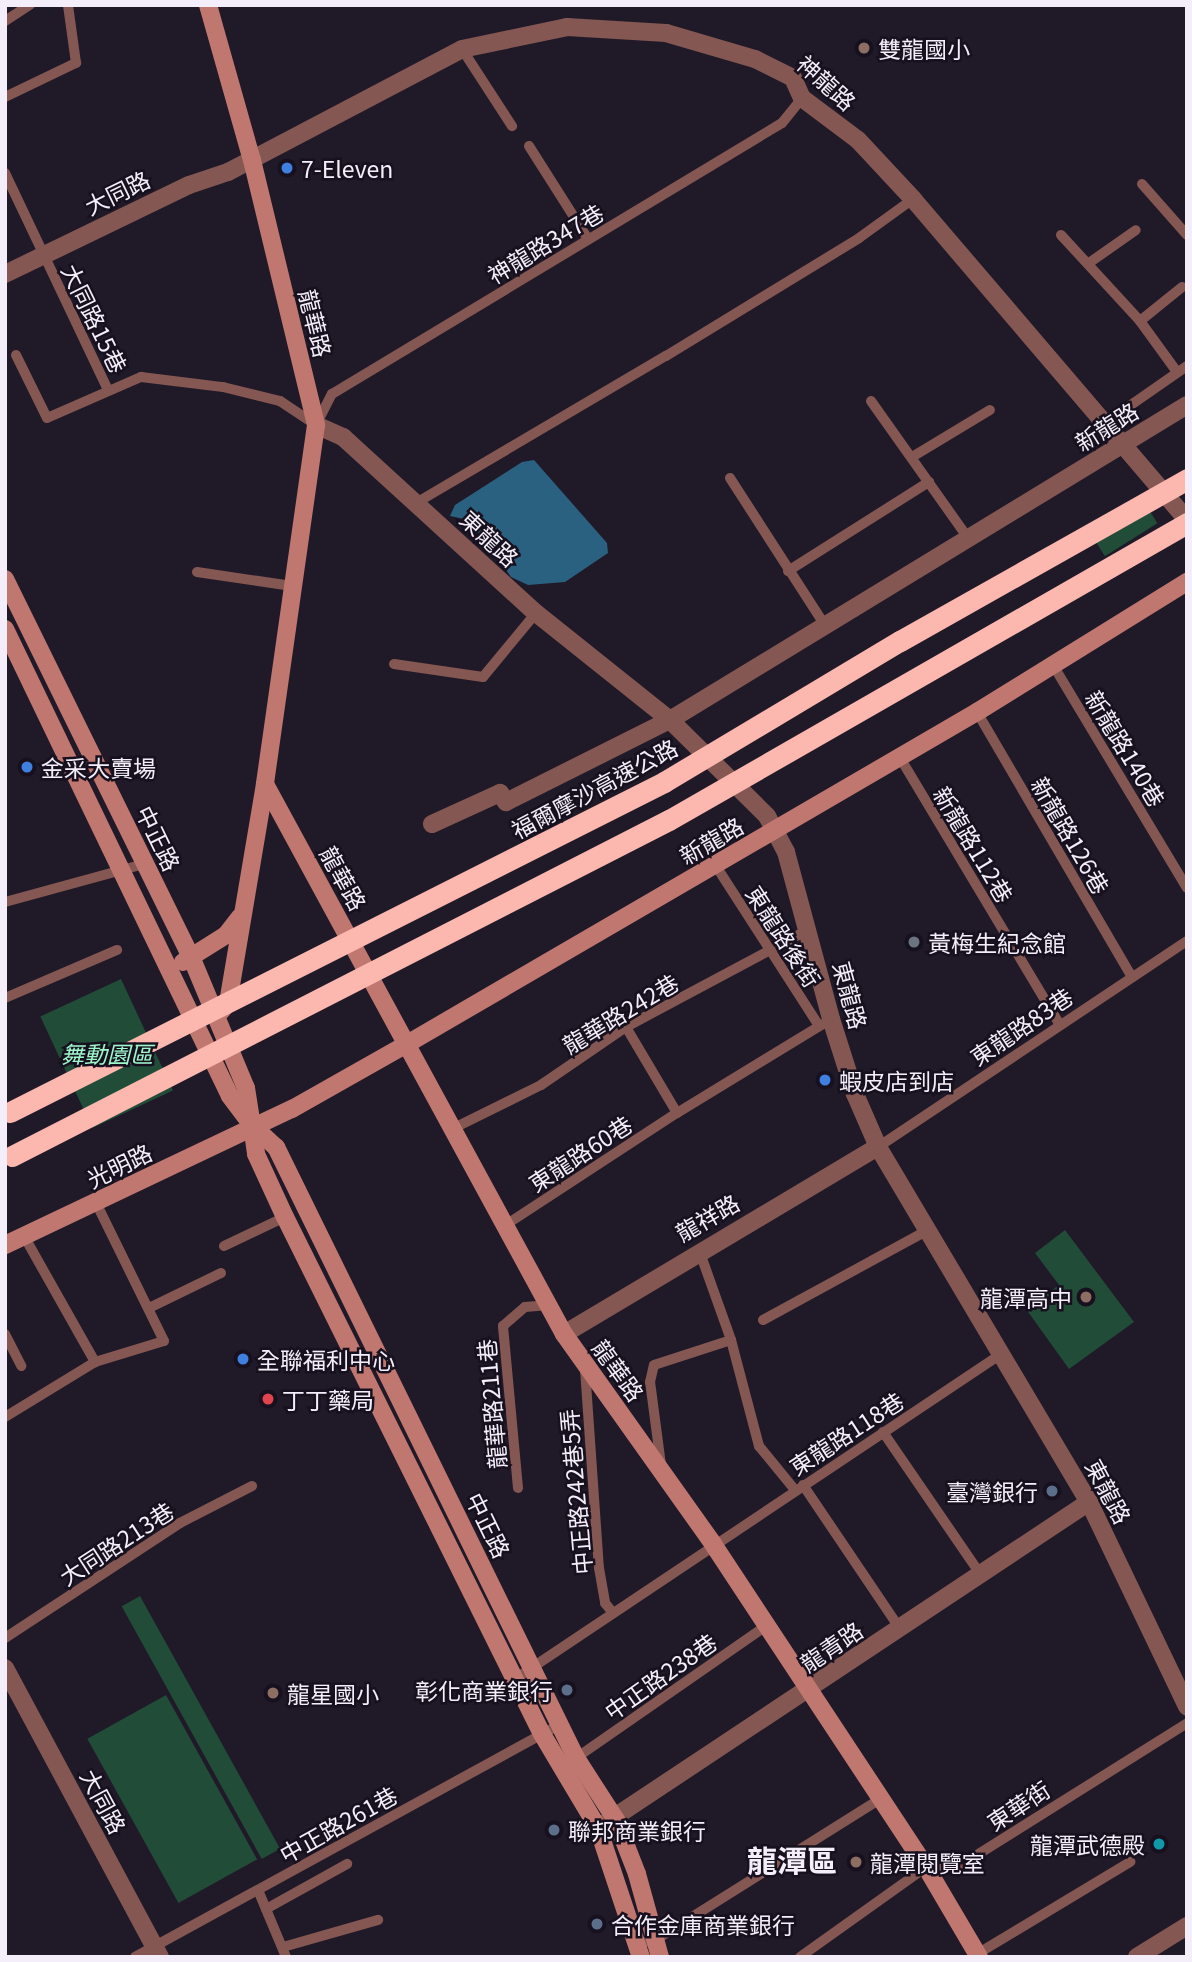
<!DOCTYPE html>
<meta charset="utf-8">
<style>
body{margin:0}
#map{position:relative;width:1192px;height:1962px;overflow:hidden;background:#201928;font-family:Georgia,"Noto Sans TC",serif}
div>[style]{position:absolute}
.green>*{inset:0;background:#204c38;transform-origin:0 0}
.water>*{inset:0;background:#2b6180}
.lane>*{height:10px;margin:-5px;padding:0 5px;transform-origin:5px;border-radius:5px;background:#845752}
.street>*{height:18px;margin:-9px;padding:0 9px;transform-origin:9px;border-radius:9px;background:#845752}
.secondary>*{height:18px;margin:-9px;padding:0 9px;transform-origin:9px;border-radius:9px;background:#c0776f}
.highway-bridge>*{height:21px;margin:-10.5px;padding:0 10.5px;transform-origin:10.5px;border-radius:10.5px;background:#fcb7af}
.dots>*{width:19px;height:19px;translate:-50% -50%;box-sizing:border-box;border:4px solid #17101e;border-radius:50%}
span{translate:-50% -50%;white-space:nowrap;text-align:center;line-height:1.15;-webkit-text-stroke:5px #17101e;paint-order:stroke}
.poi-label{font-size:23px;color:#f3eef9}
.left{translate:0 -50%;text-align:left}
.right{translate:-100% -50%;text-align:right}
.street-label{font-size:23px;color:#f3eef9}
.park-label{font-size:23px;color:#9ef8cc;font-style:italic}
.district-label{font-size:30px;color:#f3eef9;font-weight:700}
.frame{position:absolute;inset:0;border:7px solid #f3eef9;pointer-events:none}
</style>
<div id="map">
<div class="green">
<div style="left:1141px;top:497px;width:31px;height:62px;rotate:58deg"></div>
<div style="left:121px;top:979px;width:123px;height:89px;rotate:65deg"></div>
<div style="clip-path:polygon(1065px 1230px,1134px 1322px,1069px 1369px,1026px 1309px,1059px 1285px,1035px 1253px)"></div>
<div style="left:140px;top:1596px;width:289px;height:21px;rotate:61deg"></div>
<div style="left:166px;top:1695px;width:188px;height:90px;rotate:61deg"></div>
</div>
<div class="water">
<div style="clip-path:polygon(534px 460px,607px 543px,608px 553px,565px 582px,528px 585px,511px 577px,481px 534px,470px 530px,464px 519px,450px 516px,455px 505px,522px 462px)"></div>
</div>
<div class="lane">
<div style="left:5px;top:21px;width:30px;rotate:-33deg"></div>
<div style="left:462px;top:49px;width:92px;rotate:57deg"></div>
<div style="left:5px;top:97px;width:79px;rotate:-25.6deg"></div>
<div style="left:76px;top:63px;width:59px;rotate:-97.9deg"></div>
<div style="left:529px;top:146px;width:110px;rotate:57.6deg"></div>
<div style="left:5px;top:173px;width:240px;rotate:64.6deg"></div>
<div style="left:1142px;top:184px;width:68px;rotate:48.6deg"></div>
<div style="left:1061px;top:235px;width:117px;rotate:47.4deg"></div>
<div style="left:1140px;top:321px;width:63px;rotate:54deg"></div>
<div style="left:1089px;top:263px;width:57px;rotate:-35.1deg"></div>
<div style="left:1140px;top:321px;width:54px;rotate:-39deg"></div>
<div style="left:16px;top:355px;width:70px;rotate:63.8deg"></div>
<div style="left:47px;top:418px;width:103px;rotate:-23.6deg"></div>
<div style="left:141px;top:377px;width:83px;rotate:7deg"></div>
<div style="left:223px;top:387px;width:59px;rotate:13.8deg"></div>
<div style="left:280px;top:401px;width:43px;rotate:33.7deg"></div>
<div style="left:316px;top:425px;width:35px;rotate:-63deg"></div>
<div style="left:332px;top:394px;width:525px;rotate:-31.06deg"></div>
<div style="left:782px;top:123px;width:32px;rotate:-51deg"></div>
<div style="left:871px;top:401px;width:168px;rotate:54.7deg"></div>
<div style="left:1105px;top:423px;width:100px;rotate:-34.8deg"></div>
<div style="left:912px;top:457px;width:91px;rotate:-31.1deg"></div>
<div style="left:730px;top:478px;width:174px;rotate:57.2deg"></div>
<div style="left:416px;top:503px;width:290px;rotate:-30.5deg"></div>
<div style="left:666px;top:356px;width:226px;rotate:-31.4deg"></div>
<div style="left:859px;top:238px;width:67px;rotate:-35.8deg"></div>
<div style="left:788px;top:571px;width:167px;rotate:-32.3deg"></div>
<div style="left:197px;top:572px;width:96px;rotate:8.4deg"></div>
<div style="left:394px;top:664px;width:90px;rotate:8.3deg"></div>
<div style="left:483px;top:677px;width:83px;rotate:-50.4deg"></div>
<div style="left:1053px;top:665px;width:260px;rotate:59deg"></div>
<div style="left:977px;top:712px;width:307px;rotate:59.7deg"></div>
<div style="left:899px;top:756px;width:311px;rotate:59.1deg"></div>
<div style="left:716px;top:866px;width:190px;rotate:57.2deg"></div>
<div style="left:5px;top:902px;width:144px;rotate:-15.3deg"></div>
<div style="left:5px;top:998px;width:122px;rotate:-23.2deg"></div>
<div style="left:677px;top:1113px;width:171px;rotate:-31.4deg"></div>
<div style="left:452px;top:1129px;width:99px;rotate:-26.3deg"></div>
<div style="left:541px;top:1085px;width:103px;rotate:-34.3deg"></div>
<div style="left:626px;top:1027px;width:206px;rotate:-28.1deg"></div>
<div style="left:878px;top:1147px;width:371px;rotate:-33.7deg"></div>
<div style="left:504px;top:1226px;width:207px;rotate:-33.2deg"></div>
<div style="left:677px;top:1113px;width:100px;rotate:-120.7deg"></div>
<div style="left:24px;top:1236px;width:145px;rotate:60.6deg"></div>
<div style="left:224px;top:1246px;width:68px;rotate:-25.4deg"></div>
<div style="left:699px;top:1250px;width:96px;rotate:70.4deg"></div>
<div style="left:731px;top:1340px;width:110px;rotate:75.2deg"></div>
<div style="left:759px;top:1446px;width:57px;rotate:50.7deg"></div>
<div style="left:149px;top:1308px;width:80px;rotate:-25.9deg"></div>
<div style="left:763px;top:1320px;width:188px;rotate:-28.6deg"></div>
<div style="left:5px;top:1334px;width:36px;rotate:63deg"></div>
<div style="left:585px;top:1369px;width:199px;rotate:86deg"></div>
<div style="left:599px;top:1568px;width:36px;rotate:80deg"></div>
<div style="left:605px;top:1603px;width:13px;rotate:51deg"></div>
<div style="left:5px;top:1417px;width:105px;rotate:-31.4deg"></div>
<div style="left:95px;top:1362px;width:72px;rotate:-16.9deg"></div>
<div style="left:164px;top:1341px;width:154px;rotate:-116.2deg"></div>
<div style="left:883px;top:1432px;width:173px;rotate:55.6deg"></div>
<div style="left:661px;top:1465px;width:84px;rotate:-97.5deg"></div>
<div style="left:650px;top:1382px;width:17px;rotate:-77deg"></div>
<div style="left:654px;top:1365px;width:81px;rotate:-18deg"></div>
<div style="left:803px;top:1485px;width:174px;rotate:56deg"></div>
<div style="left:518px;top:1488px;width:163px;rotate:-95.3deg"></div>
<div style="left:503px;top:1326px;width:29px;rotate:-41deg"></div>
<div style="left:525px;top:1307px;width:21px;rotate:-5deg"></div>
<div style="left:5px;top:1638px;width:209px;rotate:-33.3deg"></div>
<div style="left:180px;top:1523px;width:81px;rotate:-27.2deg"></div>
<div style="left:515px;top:1679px;width:585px;rotate:-33.77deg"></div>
<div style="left:576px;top:1758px;width:231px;rotate:-34.8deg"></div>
<div style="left:258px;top:1890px;width:73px;rotate:67.3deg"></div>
<div style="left:266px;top:1909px;width:93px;rotate:-29.1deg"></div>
<div style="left:638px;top:1944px;width:20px;rotate:-15deg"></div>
<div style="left:657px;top:1939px;width:262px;rotate:-32.1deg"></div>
<div style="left:283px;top:1947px;width:99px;rotate:-15.9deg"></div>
<div style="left:977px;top:1954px;width:179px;rotate:-31deg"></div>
<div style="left:135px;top:1957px;width:485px;rotate:-28.7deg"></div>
<div style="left:800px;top:1957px;width:155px;rotate:-35.5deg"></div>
<div style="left:926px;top:1867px;width:35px;rotate:-3deg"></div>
<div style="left:961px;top:1865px;width:267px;rotate:-32.1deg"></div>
</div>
<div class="street">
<div style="left:5px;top:274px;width:204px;rotate:-25.8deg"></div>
<div style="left:189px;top:185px;width:41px;rotate:-18.4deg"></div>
<div style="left:228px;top:172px;width:264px;rotate:-27.7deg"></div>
<div style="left:462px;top:49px;width:107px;rotate:-11.8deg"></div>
<div style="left:567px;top:27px;width:99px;rotate:3.5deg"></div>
<div style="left:666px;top:33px;width:93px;rotate:16.3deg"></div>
<div style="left:755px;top:59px;width:42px;rotate:26.6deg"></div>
<div style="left:793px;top:78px;width:22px;rotate:66deg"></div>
<div style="left:802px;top:98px;width:70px;rotate:36.9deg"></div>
<div style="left:858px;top:140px;width:81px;rotate:47deg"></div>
<div style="left:913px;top:199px;width:422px;rotate:49.5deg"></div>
<div style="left:316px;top:425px;width:30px;rotate:24deg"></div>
<div style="left:343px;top:437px;width:261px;rotate:42.4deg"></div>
<div style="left:536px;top:613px;width:171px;rotate:38.6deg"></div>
<div style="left:670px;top:720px;width:136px;rotate:44.7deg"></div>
<div style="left:767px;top:816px;width:41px;rotate:62.2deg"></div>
<div style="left:786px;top:852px;width:173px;rotate:74.9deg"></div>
<div style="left:831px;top:1019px;width:79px;rotate:72.3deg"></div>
<div style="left:855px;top:1094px;width:58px;rotate:66.5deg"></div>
<div style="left:878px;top:1147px;width:413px;rotate:59.3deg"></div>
<div style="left:1089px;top:1502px;width:227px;rotate:64.4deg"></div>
<div style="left:432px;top:824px;width:75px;rotate:-24.5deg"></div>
<div style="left:500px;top:793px;width:11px;rotate:56deg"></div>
<div style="left:506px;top:802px;width:183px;rotate:-26.6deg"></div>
<div style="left:670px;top:720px;width:605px;rotate:-31.35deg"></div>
<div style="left:564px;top:1334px;width:365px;rotate:-30.8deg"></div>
<div style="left:5px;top:1668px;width:328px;rotate:61.8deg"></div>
<div style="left:598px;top:1828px;width:589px;rotate:-33.58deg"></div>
<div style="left:1137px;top:1957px;width:59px;rotate:-31.8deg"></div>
</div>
<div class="secondary">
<div style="left:208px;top:5px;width:161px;rotate:74.2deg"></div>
<div style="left:252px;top:160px;width:273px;rotate:76.4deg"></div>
<div style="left:316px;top:425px;width:363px;rotate:98.1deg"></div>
<div style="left:265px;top:784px;width:222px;rotate:99.6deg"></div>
<div style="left:228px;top:1003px;width:11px;rotate:131deg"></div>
<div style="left:5px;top:579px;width:424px;rotate:63.8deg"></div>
<div style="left:192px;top:959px;width:140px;rotate:67.3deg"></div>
<div style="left:246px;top:1088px;width:37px;rotate:81deg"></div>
<div style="left:252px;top:1125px;width:33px;rotate:43deg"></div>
<div style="left:276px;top:1147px;width:681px;rotate:63.85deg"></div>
<div style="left:576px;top:1758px;width:74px;rotate:57.2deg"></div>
<div style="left:616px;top:1820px;width:58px;rotate:68.7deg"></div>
<div style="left:637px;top:1874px;width:86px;rotate:74.5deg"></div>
<div style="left:5px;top:629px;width:518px;rotate:64.28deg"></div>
<div style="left:230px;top:1096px;width:36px;rotate:53deg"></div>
<div style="left:252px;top:1125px;width:29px;rotate:82deg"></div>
<div style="left:256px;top:1154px;width:69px;rotate:65.3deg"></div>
<div style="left:285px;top:1217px;width:577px;rotate:63.57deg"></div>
<div style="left:542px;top:1734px;width:109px;rotate:59.2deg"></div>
<div style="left:598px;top:1828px;width:136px;rotate:71.6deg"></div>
<div style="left:265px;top:784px;width:626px;rotate:61.47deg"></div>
<div style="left:564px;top:1334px;width:257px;rotate:54.6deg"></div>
<div style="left:713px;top:1544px;width:387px;rotate:56.6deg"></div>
<div style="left:926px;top:1867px;width:104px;rotate:59.5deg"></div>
<div style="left:183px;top:962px;width:51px;rotate:-32.1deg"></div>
<div style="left:226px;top:935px;width:23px;rotate:-52deg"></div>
<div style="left:5px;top:1245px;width:318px;rotate:-25.4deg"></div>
<div style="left:292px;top:1109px;width:132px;rotate:-29.5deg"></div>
<div style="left:407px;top:1044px;width:660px;rotate:-30.22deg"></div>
<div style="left:977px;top:712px;width:247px;rotate:-31.8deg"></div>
</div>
<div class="highway-bridge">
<div style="left:10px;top:1112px;width:733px;rotate:-26.77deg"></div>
<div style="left:664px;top:782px;width:275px;rotate:-30.9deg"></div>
<div style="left:900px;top:641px;width:330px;rotate:-29.4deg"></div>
<div style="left:12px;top:1156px;width:738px;rotate:-27.09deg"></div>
<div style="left:669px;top:820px;width:597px;rotate:-29.83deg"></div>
</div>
<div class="dots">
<div style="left:864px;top:48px;background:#8d6e63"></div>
<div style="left:287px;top:168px;background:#3f7fe0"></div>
<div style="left:27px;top:767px;background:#3f7fe0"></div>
<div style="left:914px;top:942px;background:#6b7280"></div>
<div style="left:825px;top:1080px;background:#3f7fe0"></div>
<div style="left:1086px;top:1297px;background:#8d6e63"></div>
<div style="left:243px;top:1359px;background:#3f7fe0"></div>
<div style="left:268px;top:1399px;background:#e0444e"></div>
<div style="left:1052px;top:1491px;background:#5c6f8a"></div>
<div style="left:567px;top:1690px;background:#5c6f8a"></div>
<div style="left:273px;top:1693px;background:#8d6e63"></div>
<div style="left:554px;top:1830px;background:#5c6f8a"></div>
<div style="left:1159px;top:1844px;background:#0f9aa8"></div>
<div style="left:856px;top:1862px;background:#8d6e63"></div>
<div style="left:597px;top:1924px;background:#5c6f8a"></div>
</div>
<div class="poi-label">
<span class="left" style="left:878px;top:48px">雙龍國小</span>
<span class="left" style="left:301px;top:168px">7-Eleven</span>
<span class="left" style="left:41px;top:767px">金采大賣場</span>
<span class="left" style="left:928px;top:942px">黃梅生紀念館</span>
<span class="left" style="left:839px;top:1080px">蝦皮店到店</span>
<span class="right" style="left:1072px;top:1297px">龍潭高中</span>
<span class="left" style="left:257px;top:1359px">全聯福利中心</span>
<span class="left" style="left:282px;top:1399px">丁丁藥局</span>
<span class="right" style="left:1038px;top:1491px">臺灣銀行</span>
<span class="right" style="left:553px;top:1690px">彰化商業銀行</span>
<span class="left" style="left:287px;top:1693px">龍星國小</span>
<span class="left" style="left:568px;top:1830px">聯邦商業銀行</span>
<span class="right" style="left:1145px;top:1844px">龍潭武德殿</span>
<span class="left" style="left:870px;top:1862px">龍潭閱覽室</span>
<span class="left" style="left:611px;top:1924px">合作金庫商業銀行</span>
</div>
<div class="street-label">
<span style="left:827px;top:82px;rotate:42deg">神龍路</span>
<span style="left:117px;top:192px;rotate:-26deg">大同路</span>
<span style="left:545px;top:243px;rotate:-31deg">神龍路347巷</span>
<span style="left:95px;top:318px;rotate:64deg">大同路15巷</span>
<span style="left:316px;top:323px;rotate:76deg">龍華路</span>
<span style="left:1106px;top:426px;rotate:-32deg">新龍路</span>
<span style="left:490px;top:538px;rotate:43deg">東龍路</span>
<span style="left:1126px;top:748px;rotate:59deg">新龍路140巷</span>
<span style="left:594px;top:788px;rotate:-28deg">福爾摩沙高速公路</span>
<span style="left:1071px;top:835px;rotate:60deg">新龍路126巷</span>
<span style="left:159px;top:838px;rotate:64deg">中正路</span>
<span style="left:711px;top:840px;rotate:-30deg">新龍路</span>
<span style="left:974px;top:844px;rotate:59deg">新龍路112巷</span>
<span style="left:344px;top:878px;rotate:61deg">龍華路</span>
<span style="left:784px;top:936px;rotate:57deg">東龍路後街</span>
<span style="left:851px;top:995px;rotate:75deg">東龍路</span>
<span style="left:620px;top:1013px;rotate:-31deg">龍華路242巷</span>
<span style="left:1021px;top:1026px;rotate:-34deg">東龍路83巷</span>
<span style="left:580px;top:1153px;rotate:-33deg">東龍路60巷</span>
<span style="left:119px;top:1165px;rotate:-26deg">光明路</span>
<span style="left:707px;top:1217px;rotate:-30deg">龍祥路</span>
<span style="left:619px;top:1370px;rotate:54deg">龍華路</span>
<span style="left:491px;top:1404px;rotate:-95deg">龍華路211巷</span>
<span style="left:846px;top:1433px;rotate:-33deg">東龍路118巷</span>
<span style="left:1109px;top:1491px;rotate:62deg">東龍路</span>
<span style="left:575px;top:1492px;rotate:-95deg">中正路242巷5弄</span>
<span style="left:489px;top:1525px;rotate:64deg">中正路</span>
<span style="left:116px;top:1543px;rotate:-33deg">大同路213巷</span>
<span style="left:831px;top:1646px;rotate:-34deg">龍青路</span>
<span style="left:660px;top:1676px;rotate:-35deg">中正路238巷</span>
<span style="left:104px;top:1801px;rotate:62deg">大同路</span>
<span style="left:1018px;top:1805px;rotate:-33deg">東華街</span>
<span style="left:338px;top:1824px;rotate:-29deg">中正路261巷</span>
</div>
<div class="park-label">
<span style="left:107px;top:1053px">舞動園區</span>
</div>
<div class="district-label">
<span style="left:792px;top:1859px">龍潭區</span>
</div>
<div class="frame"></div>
</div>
